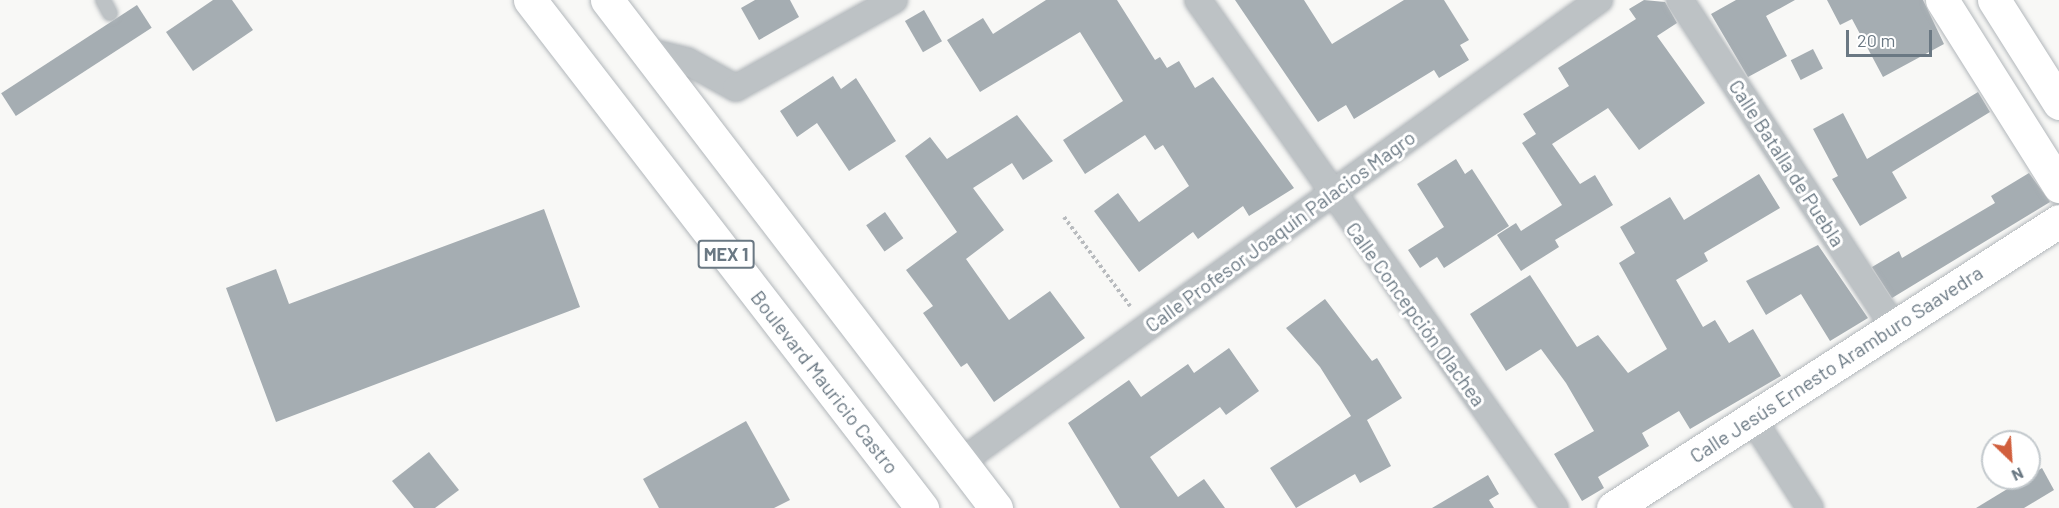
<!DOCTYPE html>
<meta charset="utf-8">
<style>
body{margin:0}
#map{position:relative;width:2059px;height:508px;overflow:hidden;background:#f8f8f6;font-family:Barlow,sans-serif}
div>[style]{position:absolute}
.building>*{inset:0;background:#a5adb2;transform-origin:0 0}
.path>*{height:4px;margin-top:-2px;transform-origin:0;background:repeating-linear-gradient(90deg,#b8bbbe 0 3px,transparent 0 6px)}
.roads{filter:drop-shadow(0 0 2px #b2b7bb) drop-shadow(0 0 2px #b2b7bb)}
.lane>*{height:14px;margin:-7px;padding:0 7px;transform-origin:7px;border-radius:7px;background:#bdc2c5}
.street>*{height:26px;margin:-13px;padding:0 13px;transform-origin:13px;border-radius:13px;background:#bdc2c5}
.secondary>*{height:33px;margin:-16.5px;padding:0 16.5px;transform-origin:16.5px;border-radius:16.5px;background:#fff}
.primary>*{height:33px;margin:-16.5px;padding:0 16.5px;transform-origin:16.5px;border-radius:16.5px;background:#fff}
span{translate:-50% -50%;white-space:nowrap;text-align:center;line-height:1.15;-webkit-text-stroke:6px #fff;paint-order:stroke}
.shield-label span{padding:2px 4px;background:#fff;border:2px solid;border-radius:4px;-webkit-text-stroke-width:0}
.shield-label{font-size:18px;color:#6a7883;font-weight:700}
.street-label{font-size:20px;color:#6a7883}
.north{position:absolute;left:1981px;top:430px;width:60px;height:60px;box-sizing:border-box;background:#fff;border:2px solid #c3c9cd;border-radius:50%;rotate:155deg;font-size:16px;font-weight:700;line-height:24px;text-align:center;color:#6a7883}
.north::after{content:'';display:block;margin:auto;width:21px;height:27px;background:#d15f3d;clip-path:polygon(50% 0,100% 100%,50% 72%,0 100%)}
.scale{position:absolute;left:1846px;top:30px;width:86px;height:27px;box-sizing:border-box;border:3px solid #6a7883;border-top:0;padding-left:8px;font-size:18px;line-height:21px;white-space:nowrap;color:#6a7883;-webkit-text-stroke:4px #fff;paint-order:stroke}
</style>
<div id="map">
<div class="building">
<div style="clip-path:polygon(213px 0,232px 0,253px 30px,193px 71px,166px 32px)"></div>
<div style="clip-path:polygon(755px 0,790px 0,799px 17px,759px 40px,741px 8px)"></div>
<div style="clip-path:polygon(1046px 0,1117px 0,1155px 60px,1160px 57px,1167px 68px,1179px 61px,1195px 88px,1213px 77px,1294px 188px,1249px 216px,1243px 206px,1198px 239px,1193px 232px,1139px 272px,1094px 211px,1118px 193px,1139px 222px,1189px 186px,1163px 145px,1155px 150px,1145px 135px,1085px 174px,1063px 140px,1123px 101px,1080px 32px,980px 92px,947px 40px,983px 18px,993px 34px)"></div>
<div style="clip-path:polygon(1235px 0,1304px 0,1332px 44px,1404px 0,1444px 0,1469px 40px,1460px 45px,1469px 60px,1439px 78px,1434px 70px,1354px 119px,1346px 105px,1318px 122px)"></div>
<div style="clip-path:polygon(1644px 0,1665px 2px,1677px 23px,1657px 36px,1705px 103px,1639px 150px,1608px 108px,1552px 144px,1580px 184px,1595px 175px,1613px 205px,1555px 240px,1559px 247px,1521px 271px,1497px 235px,1516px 223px,1521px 231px,1562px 205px,1522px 143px,1536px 134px,1523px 114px,1569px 86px,1558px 68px,1636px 19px,1629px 9px)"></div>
<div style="clip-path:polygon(1736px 0,1795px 0,1766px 16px,1787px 56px,1748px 77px,1711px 14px)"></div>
<div style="clip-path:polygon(1827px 0,1923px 0,1944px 44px,1883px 77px,1852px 19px,1840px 25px)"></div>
<div style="left:137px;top:5px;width:27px;height:162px;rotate:57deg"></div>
<div style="left:924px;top:10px;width:36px;height:22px;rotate:60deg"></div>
<div style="left:1813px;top:49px;width:22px;height:25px;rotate:63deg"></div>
<div style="clip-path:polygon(833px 76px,841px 89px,856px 78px,896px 141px,849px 171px,817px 123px,797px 137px,780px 111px)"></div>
<div style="clip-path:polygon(1978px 92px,1990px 112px,1892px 172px,1907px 198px,1860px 226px,1832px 179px,1838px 176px,1813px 129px,1843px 113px,1867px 159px)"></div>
<div style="clip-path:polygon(1017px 115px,1053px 161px,1023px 180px,1012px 163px,973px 188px,1004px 230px,966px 259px,1009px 320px,1050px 291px,1085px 338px,994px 402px,967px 363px,961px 367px,923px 313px,933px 306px,906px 270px,957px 232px,905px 156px,930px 137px,947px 159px)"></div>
<div style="clip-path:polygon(1456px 159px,1465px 174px,1472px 169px,1509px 226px,1444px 268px,1437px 257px,1420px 268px,1408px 250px,1444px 227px,1417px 184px)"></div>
<div style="clip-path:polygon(2029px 173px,2050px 202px,1892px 298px,1872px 267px,1899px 251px,1902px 258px,1995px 203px,1991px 196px)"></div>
<div style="clip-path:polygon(1759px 174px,1780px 208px,1704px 253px,1708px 261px,1676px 280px,1703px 327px,1715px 320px,1729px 343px,1753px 329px,1781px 376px,1690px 429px,1679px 411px,1642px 433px,1649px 446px,1598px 477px,1604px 488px,1582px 501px,1554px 454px,1594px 431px,1566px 383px,1541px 349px,1506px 371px,1470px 314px,1530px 275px,1577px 347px,1598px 335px,1628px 373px,1667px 349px,1619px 263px,1635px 253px,1620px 227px,1670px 197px,1684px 220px)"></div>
<div style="clip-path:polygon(544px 209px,580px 307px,276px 422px,226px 288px,276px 269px,289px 304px)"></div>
<div style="left:885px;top:212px;width:32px;height:23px;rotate:55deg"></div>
<div style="clip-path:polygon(1818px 245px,1868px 318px,1830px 341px,1801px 294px,1766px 315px,1746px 281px)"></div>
<div style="clip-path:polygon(1325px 299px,1372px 361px,1377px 358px,1402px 398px,1367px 420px,1391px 466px,1360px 483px,1355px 474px,1296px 508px,1270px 468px,1351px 416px,1320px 367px,1286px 328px)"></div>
<div style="clip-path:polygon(1229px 348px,1259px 391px,1226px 415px,1220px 407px,1150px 457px,1178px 497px,1204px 479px,1225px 508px,1120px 508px,1068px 423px,1129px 380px,1141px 397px,1188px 364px,1194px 373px)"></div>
<div style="clip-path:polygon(746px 421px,790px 500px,774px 508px,659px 508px,643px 479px)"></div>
<div style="clip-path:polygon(429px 452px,459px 490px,435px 508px,414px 508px,392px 481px)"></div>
<div style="clip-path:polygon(2042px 468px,2054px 490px,2024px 508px,1976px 508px)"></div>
<div style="clip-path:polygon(1488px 475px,1499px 494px,1489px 500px,1494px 508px,1432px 508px)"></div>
</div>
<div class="path">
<div style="left:1064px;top:217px;width:111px;rotate:53.4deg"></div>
</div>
<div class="roads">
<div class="lane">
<div style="left:103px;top:0;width:15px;rotate:62deg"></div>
</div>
<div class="street">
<div style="left:1198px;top:0;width:621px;rotate:54.9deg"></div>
<div style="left:1680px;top:0;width:389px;rotate:56.8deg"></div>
<div style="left:647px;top:51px;width:41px;rotate:14deg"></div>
<div style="left:687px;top:61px;width:56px;rotate:28.9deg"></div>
<div style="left:736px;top:88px;width:181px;rotate:-29.1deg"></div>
<div style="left:1752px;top:418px;width:107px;rotate:57.2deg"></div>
<div style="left:961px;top:462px;width:788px;rotate:-35.91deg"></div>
</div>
<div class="secondary">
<div style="left:1942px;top:0;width:220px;rotate:57.8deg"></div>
<div style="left:1994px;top:0;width:122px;rotate:57.7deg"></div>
<div style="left:1613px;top:508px;width:530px;rotate:-32.76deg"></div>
</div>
<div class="primary">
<div style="left:530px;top:0;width:642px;rotate:52.34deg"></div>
<div style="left:607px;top:0;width:640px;rotate:52.56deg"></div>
</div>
</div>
<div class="shield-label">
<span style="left:726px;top:254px">MEX 1</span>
</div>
<div class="street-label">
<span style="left:1787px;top:163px;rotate:57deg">Calle Batalla de Puebla</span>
<span style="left:1280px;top:231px;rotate:-36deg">Calle Profesor Joaquín Palacios Magro</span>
<span style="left:1416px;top:314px;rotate:54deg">Calle Concepción Olachea</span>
<span style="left:1836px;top:364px;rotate:-33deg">Calle Jesús Ernesto Aramburo Saavedra</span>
<span style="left:825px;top:382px;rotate:52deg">Boulevard Mauricio Castro</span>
</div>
<div class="north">N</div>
<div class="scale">20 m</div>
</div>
